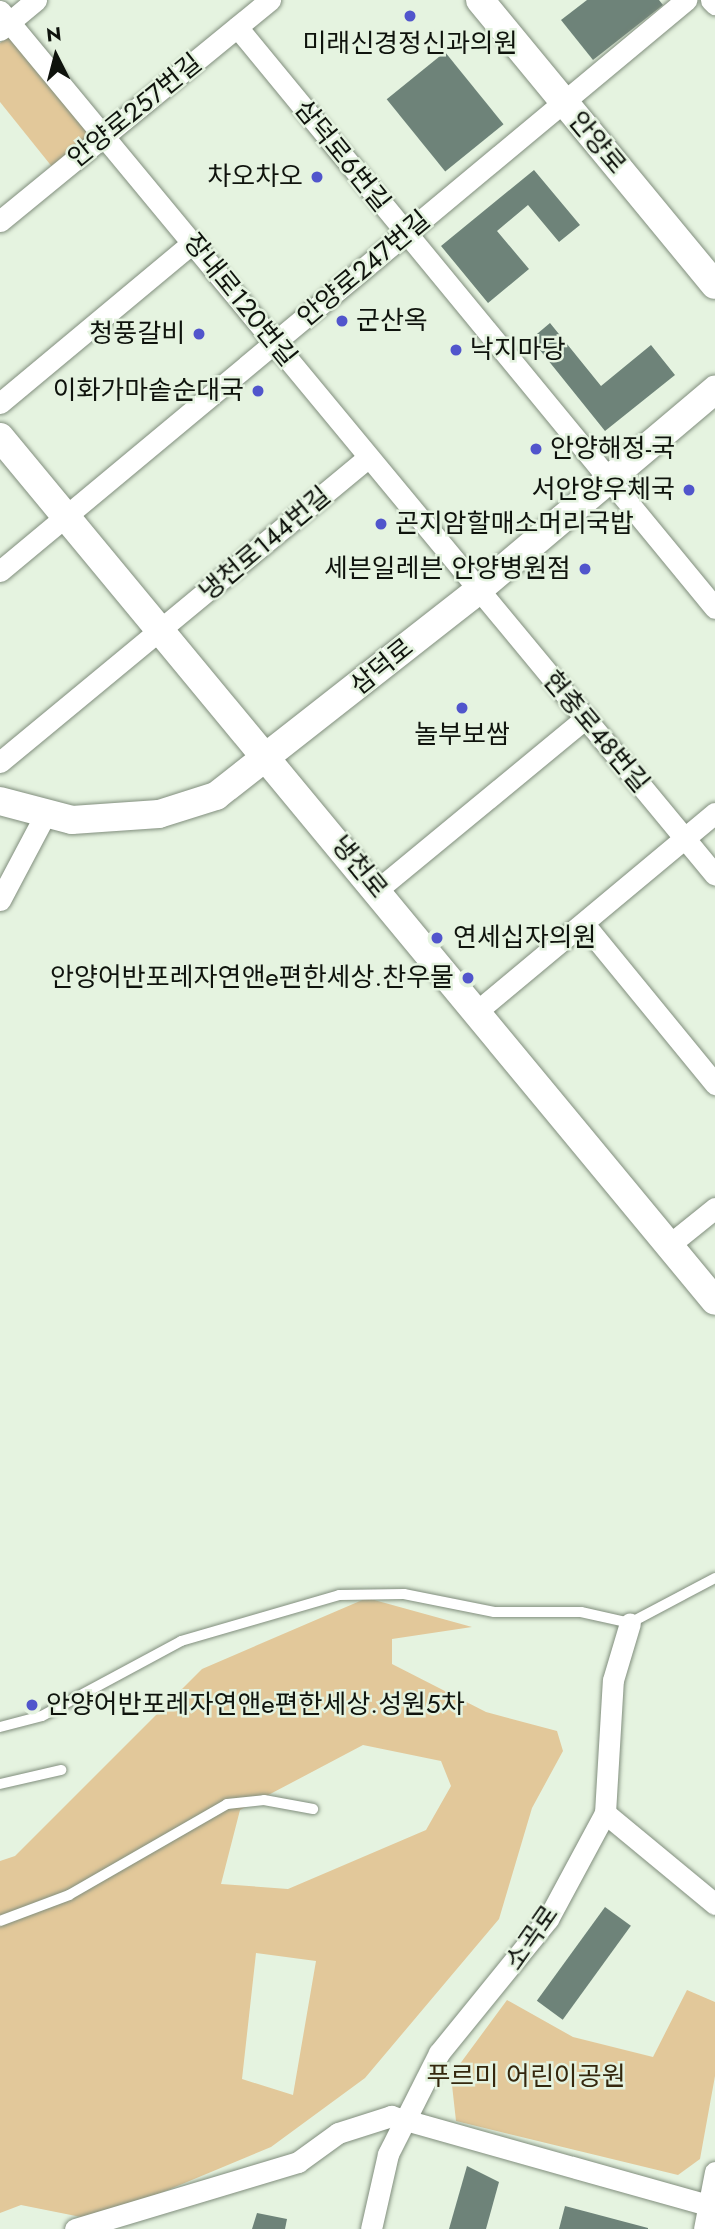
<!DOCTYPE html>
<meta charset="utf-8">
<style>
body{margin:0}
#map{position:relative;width:715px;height:2229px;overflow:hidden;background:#e5f3e0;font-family:Jost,"Noto Sans KR",sans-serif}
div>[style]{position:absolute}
.green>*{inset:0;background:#e2c89a}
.building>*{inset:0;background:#6e8379;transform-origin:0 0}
.roads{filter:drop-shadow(0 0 2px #818e7d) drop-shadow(0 0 2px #818e7d)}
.service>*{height:10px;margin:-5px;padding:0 5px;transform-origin:5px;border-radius:5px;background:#fff}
.minor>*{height:21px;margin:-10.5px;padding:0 10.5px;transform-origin:10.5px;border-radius:10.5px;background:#fff}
.tertiary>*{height:28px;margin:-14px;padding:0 14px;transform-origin:14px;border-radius:14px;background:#fff}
.dots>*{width:19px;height:19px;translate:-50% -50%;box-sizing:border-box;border:4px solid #e5f3e0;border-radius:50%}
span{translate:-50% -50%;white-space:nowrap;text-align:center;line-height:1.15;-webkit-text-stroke:5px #e5f3e0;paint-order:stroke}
.poi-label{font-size:26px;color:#0f130d}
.right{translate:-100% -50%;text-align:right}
.left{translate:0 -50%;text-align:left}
.street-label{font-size:26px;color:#0f130d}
.park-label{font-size:26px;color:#34270d}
.north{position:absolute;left:21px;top:21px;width:70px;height:70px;-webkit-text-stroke:5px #e5f3e0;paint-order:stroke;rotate:354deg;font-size:19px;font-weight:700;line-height:28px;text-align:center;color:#0f130d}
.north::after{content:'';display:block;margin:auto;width:24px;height:32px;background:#0f130d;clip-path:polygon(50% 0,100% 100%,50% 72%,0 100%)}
</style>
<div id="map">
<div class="green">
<div style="clip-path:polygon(9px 36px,93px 137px,53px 168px,0 102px,0 43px)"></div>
<div style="clip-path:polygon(evenodd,367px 1598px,472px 1627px,392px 1639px,392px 1664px,486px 1712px,557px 1731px,563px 1751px,532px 1808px,499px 1919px,365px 2078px,271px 2147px,96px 2220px,21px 2205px,0 2213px,0 1861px,15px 1856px,202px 1669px,367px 1598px,363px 1745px,441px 1761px,451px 1786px,426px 1830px,288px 1889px,221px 1884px,240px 1810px,363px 1745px,367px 1598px,256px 1953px,316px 1961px,293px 2095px,242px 2079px,256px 1953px)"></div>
<div style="clip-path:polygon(687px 1990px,715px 2002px,715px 2076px,700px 2159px,678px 2175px,456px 2121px,451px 2076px,507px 2000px,573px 2037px,653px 2057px)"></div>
</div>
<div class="building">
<div style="clip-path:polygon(587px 0,659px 0,663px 5px,593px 60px,561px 20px)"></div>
<div style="left:445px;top:52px;width:93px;height:75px;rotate:51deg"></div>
<div style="clip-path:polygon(534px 170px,580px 225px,559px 242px,528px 205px,497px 231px,529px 269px,488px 303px,441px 246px)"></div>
<div style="clip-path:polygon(550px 323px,601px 386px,651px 345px,675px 375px,605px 431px,531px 339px)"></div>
<div style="left:605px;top:1907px;width:32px;height:116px;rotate:36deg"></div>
<div style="clip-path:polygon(467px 2166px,499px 2182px,486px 2229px,449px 2229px)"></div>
<div style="clip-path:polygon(565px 2206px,648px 2228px,648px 2229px,559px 2229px)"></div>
<div style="clip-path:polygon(257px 2213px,287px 2219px,285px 2229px,252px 2229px)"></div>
</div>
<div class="roads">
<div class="service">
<div style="left:0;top:1727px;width:43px;rotate:-14.7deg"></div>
<div style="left:42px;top:1716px;width:158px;rotate:-28.3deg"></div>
<div style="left:181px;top:1641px;width:165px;rotate:-16.2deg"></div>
<div style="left:339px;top:1595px;width:65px;rotate:-0.9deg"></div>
<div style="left:404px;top:1594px;width:92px;rotate:11.3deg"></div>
<div style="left:494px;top:1612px;width:87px"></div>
<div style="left:581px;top:1612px;width:50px;rotate:12.7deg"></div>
<div style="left:630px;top:1623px;width:96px;rotate:-27.9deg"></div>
<div style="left:0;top:1784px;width:63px;rotate:-12.9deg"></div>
<div style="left:0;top:1921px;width:74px;rotate:-20.6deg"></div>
<div style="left:69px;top:1895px;width:182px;rotate:-29.9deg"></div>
<div style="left:227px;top:1804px;width:37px;rotate:-6deg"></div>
<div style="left:264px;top:1800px;width:50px;rotate:10.4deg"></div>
</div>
<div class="minor">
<div style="left:711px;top:0;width:6px;rotate:45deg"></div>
<div style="left:0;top:11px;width:1121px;rotate:50.39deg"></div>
<div style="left:237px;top:27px;width:752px;rotate:50.56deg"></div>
<div style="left:0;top:30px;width:47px;rotate:-39.8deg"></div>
<div style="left:0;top:221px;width:349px;rotate:-39.3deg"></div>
<div style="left:0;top:403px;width:251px;rotate:-39.8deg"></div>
<div style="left:0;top:571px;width:893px;rotate:-39.77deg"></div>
<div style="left:0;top:762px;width:477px;rotate:-39.6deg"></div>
<div style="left:377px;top:890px;width:271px;rotate:-39.5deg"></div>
<div style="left:0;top:900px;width:94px;rotate:-62.1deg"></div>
<div style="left:584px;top:924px;width:207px;rotate:50.7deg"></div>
<div style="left:476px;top:1012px;width:311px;rotate:-39.8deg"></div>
<div style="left:669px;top:1245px;width:59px;rotate:-38.8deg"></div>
<div style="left:605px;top:1813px;width:143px;rotate:39.6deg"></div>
<div style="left:75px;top:2229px;width:233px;rotate:-16.7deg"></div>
<div style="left:298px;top:2162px;width:49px;rotate:-35.9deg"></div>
<div style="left:338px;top:2133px;width:56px;rotate:-17.8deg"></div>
<div style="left:391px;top:2116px;width:337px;rotate:15.7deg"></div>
<div style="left:371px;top:2229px;width:77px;rotate:-77.2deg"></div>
<div style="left:388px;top:2154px;width:113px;rotate:-63.2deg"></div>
<div style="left:439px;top:2053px;width:173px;rotate:-50.9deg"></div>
<div style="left:548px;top:1919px;width:120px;rotate:-61.7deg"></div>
<div style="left:605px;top:1813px;width:133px;rotate:-86.6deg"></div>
<div style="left:613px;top:1680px;width:59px;rotate:-73.4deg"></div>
<div style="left:704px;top:2229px;width:58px;rotate:-79.1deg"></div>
</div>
<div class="tertiary">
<div style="left:480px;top:0;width:369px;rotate:50.5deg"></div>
<div style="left:0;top:437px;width:1121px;rotate:50.39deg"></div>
<div style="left:0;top:801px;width:74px;rotate:14.8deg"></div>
<div style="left:72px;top:820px;width:87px;rotate:-3.9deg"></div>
<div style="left:159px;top:814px;width:60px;rotate:-17.5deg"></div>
<div style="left:216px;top:796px;width:332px;rotate:-38.1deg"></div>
<div style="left:477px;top:591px;width:312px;rotate:-40.2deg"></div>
</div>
</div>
<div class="dots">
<div style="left:410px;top:16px;background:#5155cc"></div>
<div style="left:317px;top:177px;background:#5155cc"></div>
<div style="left:342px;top:321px;background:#5155cc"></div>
<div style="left:199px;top:334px;background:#5155cc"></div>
<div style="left:456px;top:350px;background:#5155cc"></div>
<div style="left:258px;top:391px;background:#5155cc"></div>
<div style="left:536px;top:449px;background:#5155cc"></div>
<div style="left:689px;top:490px;background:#5155cc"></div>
<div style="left:381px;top:524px;background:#5155cc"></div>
<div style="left:585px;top:569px;background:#5155cc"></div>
<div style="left:462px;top:708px;background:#5155cc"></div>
<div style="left:437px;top:938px;background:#5155cc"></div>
<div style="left:468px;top:978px;background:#5155cc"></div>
<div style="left:32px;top:1705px;background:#5155cc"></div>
</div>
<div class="poi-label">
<span style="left:410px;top:44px">미래신경정신과의원</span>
<span class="right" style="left:303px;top:177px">차오차오</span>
<span class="left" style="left:356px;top:321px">군산옥</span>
<span class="right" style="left:185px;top:334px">청풍갈비</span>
<span class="left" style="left:470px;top:350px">낙지마당</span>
<span class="right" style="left:244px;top:391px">이화가마솥순대국</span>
<span class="left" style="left:550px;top:449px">안양해정-국</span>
<span class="right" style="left:675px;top:490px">서안양우체국</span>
<span class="left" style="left:395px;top:524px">곤지암할매소머리국밥</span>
<span class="right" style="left:571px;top:569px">세븐일레븐 안양병원점</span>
<span style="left:462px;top:735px">놀부보쌈</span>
<span class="left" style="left:453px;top:938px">연세십자의원</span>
<span class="right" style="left:454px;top:978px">안양어반포레자연앤e편한세상.찬우물</span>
<span class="left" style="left:46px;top:1705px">안양어반포레자연앤e편한세상.성원5차</span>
</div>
<div class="street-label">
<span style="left:135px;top:111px;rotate:-39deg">안양로257번길</span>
<span style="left:597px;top:143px;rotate:50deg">안양로</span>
<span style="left:342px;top:156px;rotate:51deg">삼덕로6번길</span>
<span style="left:364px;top:269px;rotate:-40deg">안양로247번길</span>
<span style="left:240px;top:300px;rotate:51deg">장내로120번길</span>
<span style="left:265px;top:544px;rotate:-40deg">냉천로144번길</span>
<span style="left:382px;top:667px;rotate:-39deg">삼덕로</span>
<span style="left:596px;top:732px;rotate:50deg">현충로48번길</span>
<span style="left:359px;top:867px;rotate:51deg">냉천로</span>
<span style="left:532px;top:1938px;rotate:-55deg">소곡로</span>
</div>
<div class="park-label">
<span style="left:526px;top:2077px">푸르미 어린이공원</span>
</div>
<div class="north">N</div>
</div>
